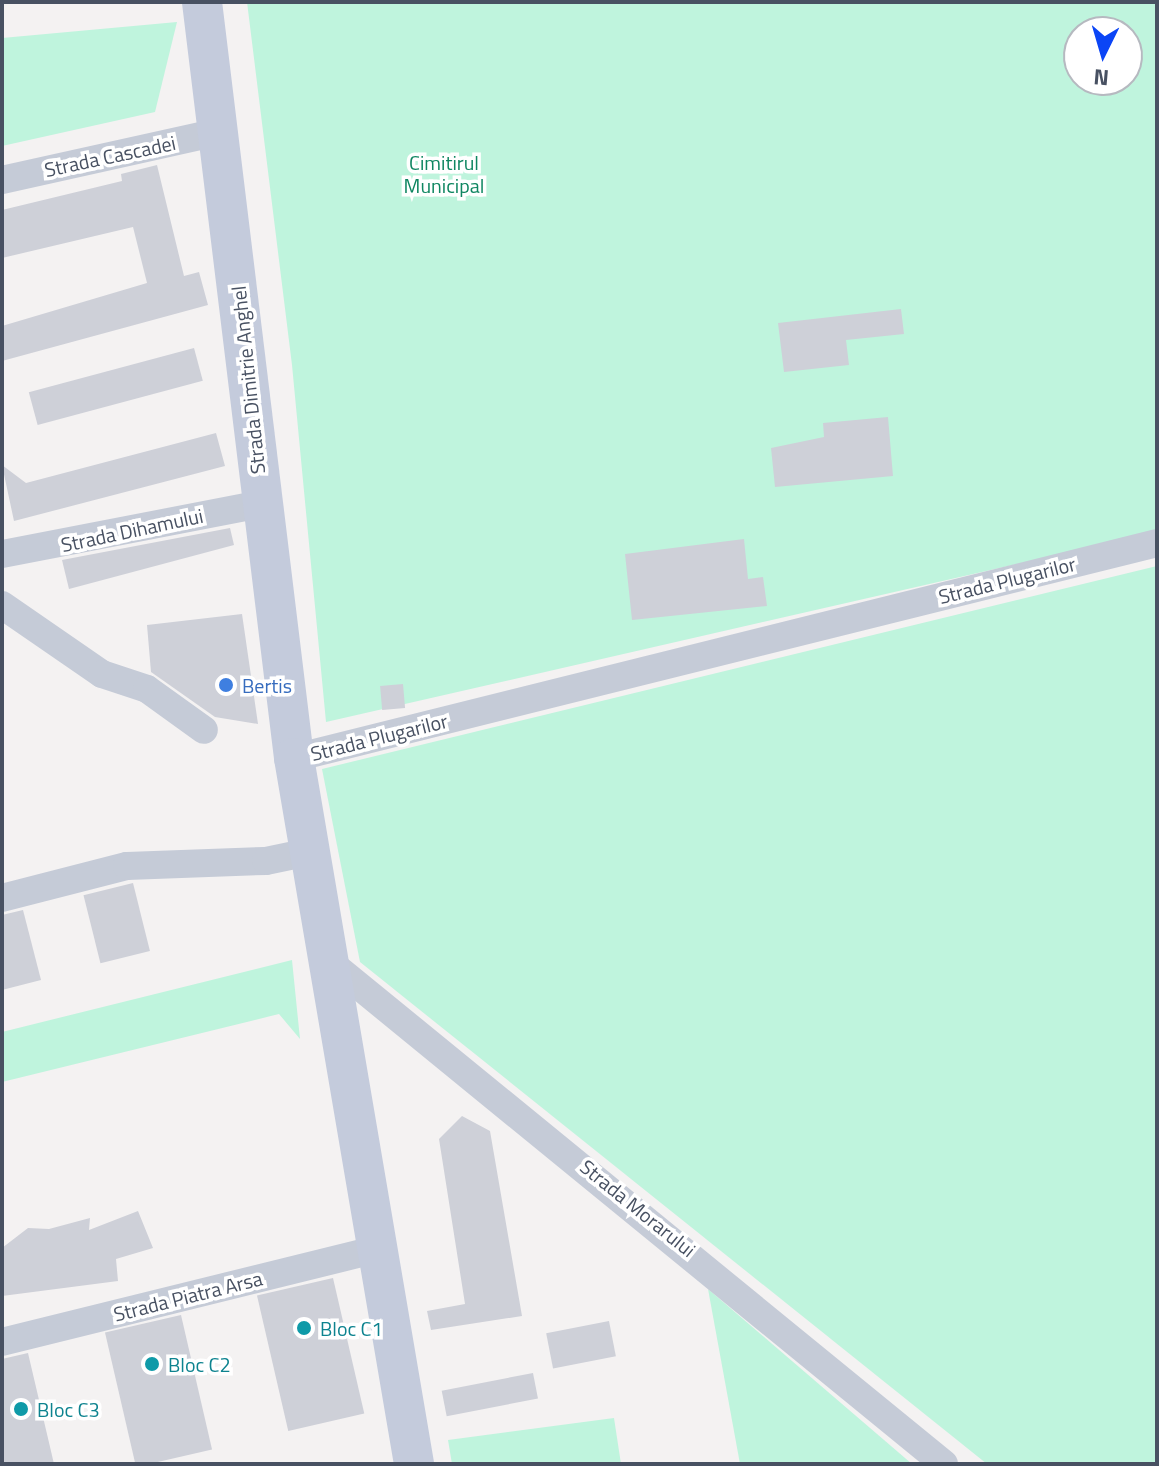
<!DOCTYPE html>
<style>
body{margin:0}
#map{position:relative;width:1159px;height:1466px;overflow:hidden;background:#f4f2f2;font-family:"Titillium Web",sans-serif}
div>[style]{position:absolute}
.green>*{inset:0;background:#bff4dd}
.building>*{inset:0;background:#ced0d8;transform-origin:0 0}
.street>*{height:28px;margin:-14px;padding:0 14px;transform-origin:14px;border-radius:14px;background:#c5cbd7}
.secondary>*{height:40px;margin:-20px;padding:0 20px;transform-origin:20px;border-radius:20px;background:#c4cbdc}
.dots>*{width:22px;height:22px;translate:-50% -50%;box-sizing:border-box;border:4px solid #fff;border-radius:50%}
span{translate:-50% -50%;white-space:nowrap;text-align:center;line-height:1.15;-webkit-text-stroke:7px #fff;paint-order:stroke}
.street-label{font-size:20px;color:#485162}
.park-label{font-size:20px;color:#0f8661}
.shop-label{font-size:20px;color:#366cbe}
.left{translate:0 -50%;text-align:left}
.culture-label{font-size:20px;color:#0d838f}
.frame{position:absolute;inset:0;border:4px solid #485162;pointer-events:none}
.north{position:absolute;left:1063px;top:16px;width:80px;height:80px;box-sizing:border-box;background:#fff;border:2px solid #b6b9c0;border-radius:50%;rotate:185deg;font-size:22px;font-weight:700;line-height:32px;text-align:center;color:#485162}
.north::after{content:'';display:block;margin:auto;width:28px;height:36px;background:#0b45f6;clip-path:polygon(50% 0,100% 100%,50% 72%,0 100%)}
</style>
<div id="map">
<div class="green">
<div style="clip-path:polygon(evenodd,247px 2px,1157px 2px,1157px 532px,326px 722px,292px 365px,247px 2px,1079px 32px,1127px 32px,1127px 80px,1079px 80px,1079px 32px)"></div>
<div style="clip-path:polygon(177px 22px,155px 112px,2px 146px,2px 38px)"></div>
<div style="clip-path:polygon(1157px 566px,1157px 1464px,987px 1464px,360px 962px,322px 769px)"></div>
<div style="clip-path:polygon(292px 960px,300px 1039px,279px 1014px,2px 1082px,2px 1032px)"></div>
<div style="clip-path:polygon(708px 1289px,912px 1464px,740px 1464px)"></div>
<div style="clip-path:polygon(614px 1418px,621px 1464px,452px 1464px,448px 1440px)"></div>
</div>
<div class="building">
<div style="clip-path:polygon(157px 165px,184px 276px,199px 272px,208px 305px,2px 361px,2px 326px,147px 283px,133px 227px,2px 258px,2px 210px,122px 181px,121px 174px)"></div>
<div style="clip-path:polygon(901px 309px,904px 334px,846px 340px,849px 365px,784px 372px,778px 323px)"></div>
<div style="left:194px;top:348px;width:34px;height:171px;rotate:75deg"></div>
<div style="clip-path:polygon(888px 417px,893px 476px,775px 487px,771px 448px,824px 437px,823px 423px)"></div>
<div style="clip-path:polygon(216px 433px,225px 466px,14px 521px,2px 465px,26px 483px)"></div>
<div style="clip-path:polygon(230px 528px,234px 545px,69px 589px,62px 560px)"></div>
<div style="clip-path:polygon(744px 539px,748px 579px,763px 577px,767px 606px,632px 620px,625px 554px)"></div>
<div style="clip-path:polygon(242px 614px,258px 724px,215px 717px,151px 672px,147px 625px)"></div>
<div style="left:403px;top:684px;width:24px;height:23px;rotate:85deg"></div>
<div style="left:133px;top:883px;width:70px;height:51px;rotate:76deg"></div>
<div style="clip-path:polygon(23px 910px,41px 980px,2px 990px,2px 915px)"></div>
<div style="clip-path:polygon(462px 1116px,490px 1131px,522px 1316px,431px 1330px,427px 1311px,465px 1304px,439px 1139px)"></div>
<div style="clip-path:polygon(138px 1211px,153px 1248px,116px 1259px,118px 1281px,2px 1296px,2px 1248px,28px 1228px,49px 1229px,90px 1218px,89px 1230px)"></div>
<div style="left:333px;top:1278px;width:139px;height:78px;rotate:77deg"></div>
<div style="left:181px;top:1315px;width:138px;height:78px;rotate:77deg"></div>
<div style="left:609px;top:1321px;width:36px;height:64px;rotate:79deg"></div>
<div style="clip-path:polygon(28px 1353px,54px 1464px,2px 1464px,2px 1359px)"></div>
<div style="left:533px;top:1373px;width:26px;height:93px;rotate:79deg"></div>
</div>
<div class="street">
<div style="left:2px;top:180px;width:222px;rotate:-12.5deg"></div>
<div style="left:2px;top:554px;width:265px;rotate:-10.9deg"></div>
<div style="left:2px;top:605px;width:121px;rotate:34.6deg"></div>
<div style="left:102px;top:674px;width:47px;rotate:18.4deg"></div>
<div style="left:147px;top:689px;width:70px;rotate:35.7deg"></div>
<div style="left:294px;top:758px;width:889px;rotate:-13.99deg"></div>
<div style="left:2px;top:898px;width:129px;rotate:-14.4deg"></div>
<div style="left:127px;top:866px;width:139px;rotate:-2.1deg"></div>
<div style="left:266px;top:861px;width:44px;rotate:-11.8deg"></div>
<div style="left:326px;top:959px;width:798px;rotate:39.25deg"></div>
<div style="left:2px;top:1342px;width:384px;rotate:-13.9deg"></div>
</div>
<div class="secondary">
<div style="left:202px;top:2px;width:762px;rotate:83.06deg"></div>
<div style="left:294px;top:758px;width:716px;rotate:80.35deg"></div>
</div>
<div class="dots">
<div style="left:226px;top:685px;background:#3f7fe0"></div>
<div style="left:304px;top:1328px;background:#0f9aa8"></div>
<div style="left:152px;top:1364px;background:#0f9aa8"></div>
<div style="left:21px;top:1409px;background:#0f9aa8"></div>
</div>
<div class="street-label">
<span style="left:110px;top:156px;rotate:-12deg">Strada Cascadei</span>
<span style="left:248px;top:380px;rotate:-96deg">Strada Dimitrie Anghel</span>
<span style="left:132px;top:530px;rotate:-12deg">Strada Dihamului</span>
<span style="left:1007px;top:580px;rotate:-14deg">Strada Plugarilor</span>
<span style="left:379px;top:737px;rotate:-14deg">Strada Plugarilor</span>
<span style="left:638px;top:1208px;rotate:39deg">Strada Morarului</span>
<span style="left:188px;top:1296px;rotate:-14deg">Strada Piatra Arsa</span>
</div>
<div class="park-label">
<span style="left:444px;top:174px">Cimitirul<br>Municipal</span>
</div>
<div class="shop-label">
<span class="left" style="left:242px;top:685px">Bertis</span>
</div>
<div class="culture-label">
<span class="left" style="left:320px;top:1328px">Bloc C1</span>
<span class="left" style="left:168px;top:1364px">Bloc C2</span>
<span class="left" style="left:37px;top:1409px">Bloc C3</span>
</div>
<div class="frame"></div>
<div class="north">N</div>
</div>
